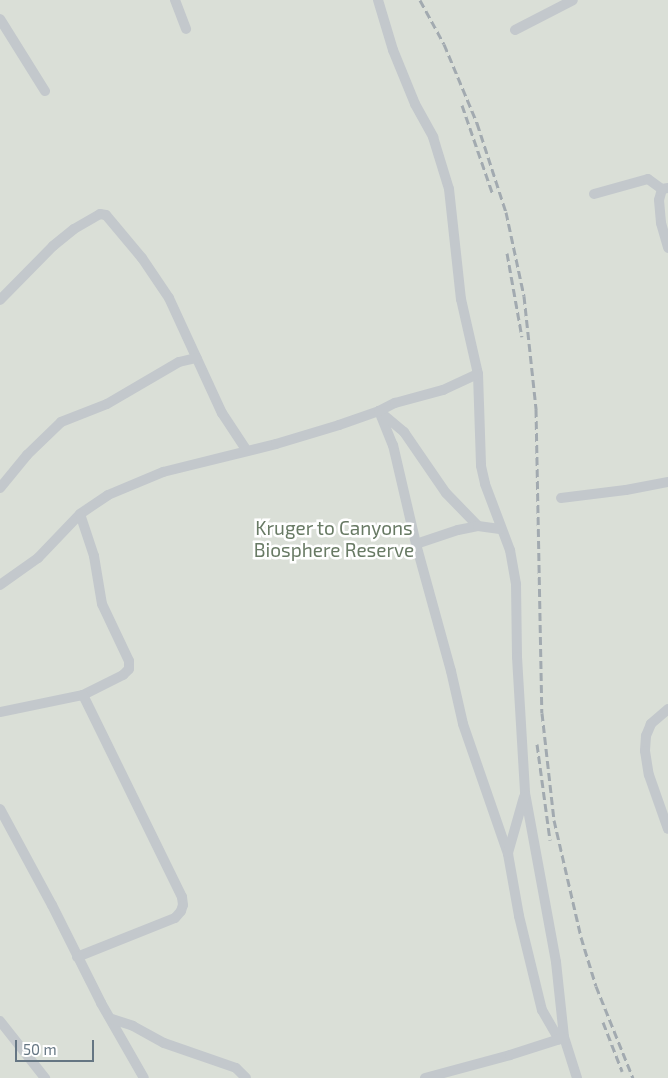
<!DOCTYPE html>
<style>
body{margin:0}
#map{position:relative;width:668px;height:1078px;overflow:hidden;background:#fafaf8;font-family:"Exo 2",sans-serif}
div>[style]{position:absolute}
.green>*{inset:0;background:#dadfd7;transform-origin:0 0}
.street>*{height:10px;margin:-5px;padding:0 5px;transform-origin:5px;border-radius:5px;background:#c3c8cc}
.rail>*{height:3px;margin-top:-1.5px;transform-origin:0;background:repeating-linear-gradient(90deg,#a2aab0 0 8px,transparent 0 12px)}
span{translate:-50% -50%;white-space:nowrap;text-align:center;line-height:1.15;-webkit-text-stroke:5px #fff;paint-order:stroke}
.park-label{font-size:19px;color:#687a64}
.scale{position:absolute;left:15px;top:1040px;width:79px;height:22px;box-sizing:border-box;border:2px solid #657683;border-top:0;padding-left:6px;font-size:15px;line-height:18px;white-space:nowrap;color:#657683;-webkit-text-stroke:4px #fff;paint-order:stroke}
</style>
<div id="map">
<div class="green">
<div style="left:0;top:0;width:668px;height:1078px"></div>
</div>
<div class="street">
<div style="left:175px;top:0;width:31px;rotate:69deg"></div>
<div style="left:378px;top:0;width:52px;rotate:73.3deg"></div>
<div style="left:393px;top:50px;width:58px;rotate:67.8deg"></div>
<div style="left:415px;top:104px;width:38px;rotate:61deg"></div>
<div style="left:433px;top:137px;width:54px;rotate:72.9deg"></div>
<div style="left:449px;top:189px;width:111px;rotate:83.8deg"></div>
<div style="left:461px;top:299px;width:77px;rotate:77.2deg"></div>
<div style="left:478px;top:374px;width:92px;rotate:88.1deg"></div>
<div style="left:481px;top:466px;width:18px;rotate:77deg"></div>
<div style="left:485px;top:484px;width:71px;rotate:69.3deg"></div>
<div style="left:510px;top:550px;width:35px;rotate:80deg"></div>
<div style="left:516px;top:584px;width:73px;rotate:89.2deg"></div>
<div style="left:517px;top:657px;width:136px;rotate:86.6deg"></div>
<div style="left:525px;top:793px;width:172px;rotate:79.6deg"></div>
<div style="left:556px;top:962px;width:75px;rotate:83.9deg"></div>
<div style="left:564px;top:1037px;width:43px;rotate:72.4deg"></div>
<div style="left:0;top:19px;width:85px;rotate:58deg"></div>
<div style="left:515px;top:30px;width:65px;rotate:-27.3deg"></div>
<div style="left:668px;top:188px;width:6px;rotate:171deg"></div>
<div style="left:662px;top:189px;width:11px;rotate:105deg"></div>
<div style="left:659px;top:200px;width:23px;rotate:85deg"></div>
<div style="left:661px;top:223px;width:26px;rotate:74deg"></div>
<div style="left:594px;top:194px;width:56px;rotate:-15.5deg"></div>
<div style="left:648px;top:179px;width:17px;rotate:36deg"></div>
<div style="left:0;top:300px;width:76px;rotate:-45.5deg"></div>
<div style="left:53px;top:246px;width:27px;rotate:-39deg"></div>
<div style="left:74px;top:229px;width:30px;rotate:-30deg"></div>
<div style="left:100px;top:214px;width:6px;rotate:9deg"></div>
<div style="left:106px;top:215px;width:56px;rotate:50.1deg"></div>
<div style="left:142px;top:258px;width:48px;rotate:56deg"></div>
<div style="left:169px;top:298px;width:127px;rotate:65.3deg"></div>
<div style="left:222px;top:413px;width:45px;rotate:56.7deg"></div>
<div style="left:379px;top:411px;width:37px;rotate:68deg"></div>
<div style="left:393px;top:445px;width:102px;rotate:76.9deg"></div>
<div style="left:416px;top:544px;width:132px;rotate:74.6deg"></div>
<div style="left:451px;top:671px;width:54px;rotate:77.2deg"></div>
<div style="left:463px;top:724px;width:138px;rotate:70.9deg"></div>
<div style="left:508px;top:854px;width:63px;rotate:79.9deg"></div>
<div style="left:519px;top:916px;width:97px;rotate:76.3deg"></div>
<div style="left:542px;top:1010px;width:34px;rotate:60deg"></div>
<div style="left:379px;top:411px;width:33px;rotate:40deg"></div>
<div style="left:404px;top:432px;width:74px;rotate:55.5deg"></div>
<div style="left:446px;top:493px;width:46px;rotate:45.9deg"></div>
<div style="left:0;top:488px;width:43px;rotate:-50.7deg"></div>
<div style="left:27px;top:455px;width:47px;rotate:-44.1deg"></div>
<div style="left:61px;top:422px;width:49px;rotate:-21.4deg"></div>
<div style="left:107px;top:404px;width:83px;rotate:-30.3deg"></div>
<div style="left:179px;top:362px;width:18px;rotate:-13deg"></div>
<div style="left:561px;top:498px;width:65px;rotate:-7deg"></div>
<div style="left:626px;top:490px;width:43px;rotate:-10.8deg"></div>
<div style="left:416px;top:544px;width:44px;rotate:-18.4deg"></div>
<div style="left:458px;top:530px;width:20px;rotate:-11deg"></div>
<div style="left:478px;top:526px;width:22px;rotate:8deg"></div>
<div style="left:0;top:585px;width:47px;rotate:-35.4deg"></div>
<div style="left:38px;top:558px;width:61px;rotate:-46.3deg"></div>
<div style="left:80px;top:514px;width:34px;rotate:-34deg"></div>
<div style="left:108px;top:495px;width:60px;rotate:-22.7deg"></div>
<div style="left:163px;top:472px;width:116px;rotate:-13.9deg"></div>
<div style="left:276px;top:444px;width:66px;rotate:-16.8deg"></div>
<div style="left:339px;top:425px;width:42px;rotate:-19.3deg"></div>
<div style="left:379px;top:411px;width:18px;rotate:-27deg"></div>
<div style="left:395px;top:403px;width:50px;rotate:-15.2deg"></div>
<div style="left:443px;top:390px;width:38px;rotate:-25deg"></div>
<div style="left:668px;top:709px;width:23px;rotate:139deg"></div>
<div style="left:651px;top:724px;width:13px;rotate:113deg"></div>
<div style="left:646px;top:736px;width:15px;rotate:94deg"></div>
<div style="left:645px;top:751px;width:24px;rotate:81deg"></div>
<div style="left:649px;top:775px;width:57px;rotate:70.6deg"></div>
<div style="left:0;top:712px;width:85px;rotate:-11.6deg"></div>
<div style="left:83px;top:695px;width:45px;rotate:-26.6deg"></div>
<div style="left:123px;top:675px;width:8px;rotate:-45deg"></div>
<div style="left:129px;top:669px;width:8px;rotate:-90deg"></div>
<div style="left:129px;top:661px;width:63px;rotate:-115.3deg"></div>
<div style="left:102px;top:604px;width:49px;rotate:-99.5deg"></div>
<div style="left:94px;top:556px;width:44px;rotate:-108.4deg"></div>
<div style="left:0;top:809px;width:109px;rotate:61.6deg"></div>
<div style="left:52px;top:905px;width:110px;rotate:63.4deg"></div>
<div style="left:101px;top:1003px;width:86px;rotate:60.2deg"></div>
<div style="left:508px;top:853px;width:58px;rotate:-74.1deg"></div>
<div style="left:77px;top:957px;width:105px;rotate:-21.7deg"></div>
<div style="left:175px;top:918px;width:9px;rotate:-49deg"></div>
<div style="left:181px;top:911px;width:6px;rotate:-72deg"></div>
<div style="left:183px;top:905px;width:8px;rotate:-97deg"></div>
<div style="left:182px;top:897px;width:225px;rotate:-116.1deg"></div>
<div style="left:112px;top:1019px;width:22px;rotate:18deg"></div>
<div style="left:133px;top:1026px;width:35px;rotate:29deg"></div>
<div style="left:164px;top:1043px;width:76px;rotate:19.1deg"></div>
<div style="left:236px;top:1068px;width:14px;rotate:45deg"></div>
<div style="left:0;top:1021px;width:73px;rotate:51.7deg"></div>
<div style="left:425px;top:1078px;width:88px;rotate:-15.1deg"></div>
<div style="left:510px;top:1055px;width:56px;rotate:-17.8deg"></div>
</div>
<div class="rail">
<div style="left:420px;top:0;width:50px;rotate:61.4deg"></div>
<div style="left:444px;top:44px;width:86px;rotate:67.3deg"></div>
<div style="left:477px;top:123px;width:94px;rotate:72deg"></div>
<div style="left:506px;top:212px;width:86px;rotate:77.9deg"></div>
<div style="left:524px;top:296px;width:114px;rotate:83.9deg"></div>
<div style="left:536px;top:409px;width:304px;rotate:88.9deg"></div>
<div style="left:542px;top:713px;width:108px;rotate:83.6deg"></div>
<div style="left:554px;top:820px;width:120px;rotate:77deg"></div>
<div style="left:581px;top:937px;width:51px;rotate:73deg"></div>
<div style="left:596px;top:986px;width:99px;rotate:68.1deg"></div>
<div style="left:462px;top:105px;width:95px;rotate:71deg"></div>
<div style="left:507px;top:253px;width:85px;rotate:79.9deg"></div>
<div style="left:537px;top:744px;width:97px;rotate:82.3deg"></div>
<div style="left:603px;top:1022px;width:53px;rotate:68.8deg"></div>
</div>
<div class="park-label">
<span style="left:334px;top:539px">Kruger to Canyons<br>Biosphere Reserve</span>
</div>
<div class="scale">50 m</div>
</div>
